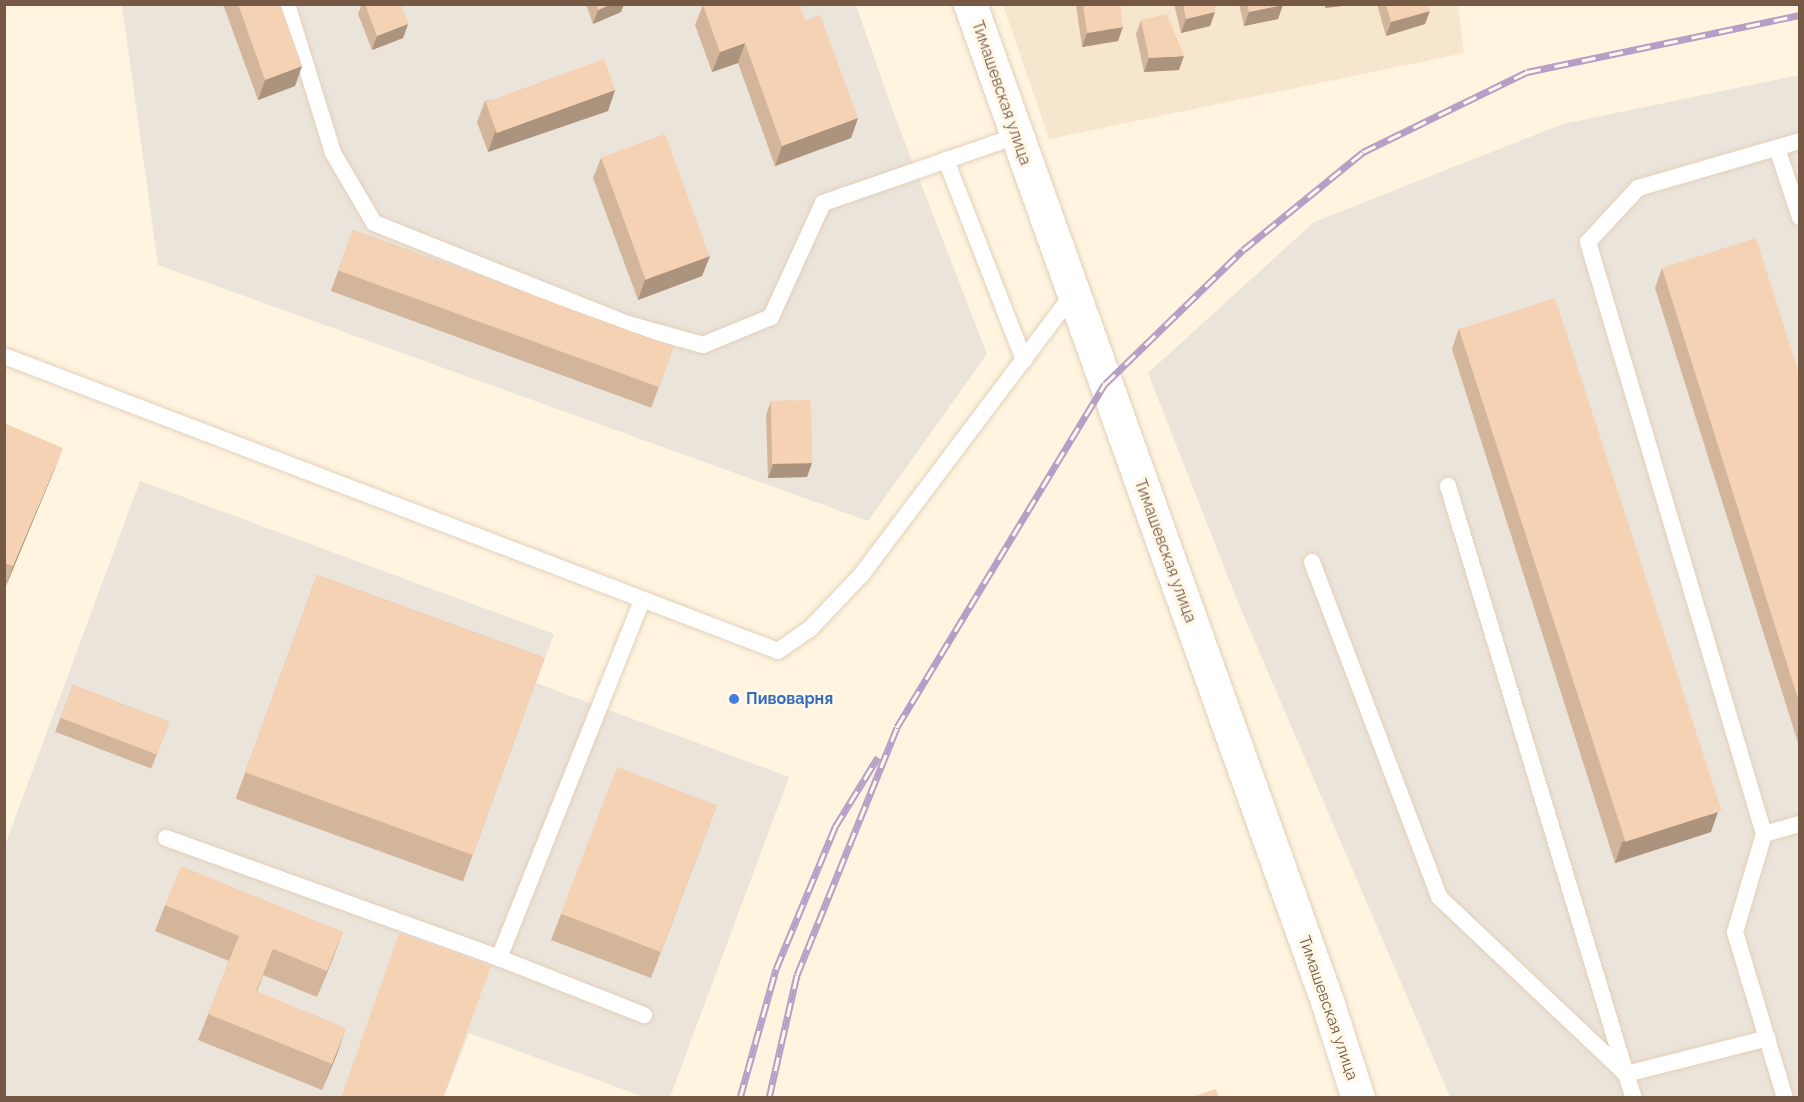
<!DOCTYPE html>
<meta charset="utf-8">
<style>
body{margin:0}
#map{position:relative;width:1804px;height:1102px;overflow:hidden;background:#fef4df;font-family:Raleway,sans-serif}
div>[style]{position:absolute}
.residential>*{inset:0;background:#f6e6cd}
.industrial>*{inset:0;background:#ebe4db}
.roads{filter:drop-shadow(0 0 2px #e2d0ba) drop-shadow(0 0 2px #e2d0ba)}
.service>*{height:16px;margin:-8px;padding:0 8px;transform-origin:8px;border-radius:8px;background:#fff}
.minor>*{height:33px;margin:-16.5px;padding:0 16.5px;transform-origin:16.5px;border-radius:16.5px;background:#fff}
.rail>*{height:7px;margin-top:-3.5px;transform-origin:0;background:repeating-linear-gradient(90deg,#fff7e7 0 14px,#b69ec7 0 28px);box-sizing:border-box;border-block:2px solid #b69ec7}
.wall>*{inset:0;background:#d3b59b;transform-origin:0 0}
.shaded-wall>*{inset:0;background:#ac937e}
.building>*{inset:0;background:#f5d2b4;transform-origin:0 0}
.dots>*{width:16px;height:16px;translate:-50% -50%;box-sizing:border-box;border:3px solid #fff7e7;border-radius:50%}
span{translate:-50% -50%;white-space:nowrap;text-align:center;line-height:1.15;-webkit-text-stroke:6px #fff7e7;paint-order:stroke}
.street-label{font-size:16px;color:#755945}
.shop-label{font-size:16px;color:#366cbe;font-weight:700}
.left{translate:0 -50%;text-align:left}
.frame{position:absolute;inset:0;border:6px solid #755945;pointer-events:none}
</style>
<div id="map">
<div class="residential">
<div style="clip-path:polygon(1003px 5px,1458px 5px,1464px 53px,1049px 139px)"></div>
</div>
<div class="industrial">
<div style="clip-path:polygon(122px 5px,856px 5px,892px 109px,987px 354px,868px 521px,158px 265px)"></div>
<div style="clip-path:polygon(1799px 75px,1799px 1097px,1450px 1097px,1237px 600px,1148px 373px,1314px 222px,1563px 124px)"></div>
<div style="clip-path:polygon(140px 481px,554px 634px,536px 683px,789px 777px,670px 1097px,644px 1097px,469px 1033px,444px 1097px,5px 1097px,4px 848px)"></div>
</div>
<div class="roads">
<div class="service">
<div style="left:287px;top:4px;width:156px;rotate:72.8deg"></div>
<div style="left:333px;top:153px;width:81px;rotate:59.6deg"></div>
<div style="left:374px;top:223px;width:273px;rotate:21.7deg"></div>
<div style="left:628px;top:324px;width:78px;rotate:15.6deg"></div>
<div style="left:703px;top:345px;width:74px;rotate:-22.4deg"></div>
<div style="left:771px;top:317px;width:125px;rotate:-65.5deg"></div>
<div style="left:823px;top:203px;width:204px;rotate:-19.1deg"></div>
<div style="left:1777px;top:148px;width:73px;rotate:71.6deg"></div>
<div style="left:946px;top:160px;width:215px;rotate:68.7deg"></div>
<div style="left:4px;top:356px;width:828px;rotate:20.86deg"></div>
<div style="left:778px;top:651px;width:39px;rotate:-35deg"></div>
<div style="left:810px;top:629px;width:76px;rotate:-46.6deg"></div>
<div style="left:862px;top:574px;width:351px;rotate:-53deg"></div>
<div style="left:1448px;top:486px;width:614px;rotate:73.16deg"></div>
<div style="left:1626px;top:1074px;width:146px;rotate:-14.2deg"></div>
<div style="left:1312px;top:562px;width:358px;rotate:69.2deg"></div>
<div style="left:1439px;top:897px;width:257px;rotate:43.4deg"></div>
<div style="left:1626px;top:1074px;width:25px;rotate:72deg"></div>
<div style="left:1764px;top:834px;width:37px;rotate:-16deg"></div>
<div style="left:166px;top:838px;width:354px;rotate:19.8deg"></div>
<div style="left:499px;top:958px;width:156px;rotate:21.5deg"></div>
<div style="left:499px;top:958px;width:386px;rotate:-68.2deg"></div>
<div style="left:1785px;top:1098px;width:173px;rotate:-106.8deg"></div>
<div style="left:1735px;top:932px;width:102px;rotate:-73.5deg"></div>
<div style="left:1764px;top:834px;width:618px;rotate:-106.56deg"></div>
<div style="left:1588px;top:242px;width:74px;rotate:-47.2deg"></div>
<div style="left:1638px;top:188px;width:169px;rotate:-16.2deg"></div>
</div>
<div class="minor">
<div style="left:970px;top:4px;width:1059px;rotate:70.3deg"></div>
<div style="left:1327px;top:1001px;width:102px;rotate:72.3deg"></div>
</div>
</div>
<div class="rail">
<div style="left:740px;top:1098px;width:134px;rotate:-74.4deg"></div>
<div style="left:776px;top:969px;width:154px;rotate:-67.4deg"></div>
<div style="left:835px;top:827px;width:82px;rotate:-58.4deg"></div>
<div style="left:769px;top:1098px;width:126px;rotate:-77.2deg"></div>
<div style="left:797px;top:975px;width:267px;rotate:-68deg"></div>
<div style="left:897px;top:727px;width:401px;rotate:-58.8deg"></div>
<div style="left:1105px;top:384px;width:192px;rotate:-44.2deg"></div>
<div style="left:1243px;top:250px;width:155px;rotate:-39.2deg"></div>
<div style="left:1363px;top:152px;width:182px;rotate:-26deg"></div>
<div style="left:1527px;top:72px;width:279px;rotate:-11.8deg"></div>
</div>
<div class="wall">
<div style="clip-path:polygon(223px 4px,280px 4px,302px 66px,295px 86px,258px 100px)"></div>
<div style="clip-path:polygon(362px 4px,400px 4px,408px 24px,403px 38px,372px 50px,358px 14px)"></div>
<div style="clip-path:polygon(586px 4px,624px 4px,621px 12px,593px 24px)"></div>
<div style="clip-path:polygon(1076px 4px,1120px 4px,1118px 41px,1082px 47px)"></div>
<div style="clip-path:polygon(1174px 4px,1214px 4px,1215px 12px,1210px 26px,1181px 33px)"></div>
<div style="clip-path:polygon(1239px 4px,1282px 4px,1278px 19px,1244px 26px)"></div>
<div style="clip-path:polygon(1377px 4px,1428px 4px,1425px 24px,1386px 36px)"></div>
<div style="clip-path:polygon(703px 5px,805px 21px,858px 118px,851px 138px,775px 166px,738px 63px,712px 72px,695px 25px)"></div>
<div style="clip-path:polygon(1141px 20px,1179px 70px,1144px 72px,1136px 34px)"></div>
<div style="clip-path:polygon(615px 90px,608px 111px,488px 152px,477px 122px,485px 101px)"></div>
<div style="clip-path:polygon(601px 158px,710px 256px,702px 276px,638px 300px,593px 178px)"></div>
<div style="left:353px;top:230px;width:341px;height:65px;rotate:20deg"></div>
<div style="clip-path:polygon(1662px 268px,1800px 377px,1800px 749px,1655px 288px)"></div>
<div style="clip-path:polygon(1459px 328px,1711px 832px,1615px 863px,1452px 349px)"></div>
<div style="clip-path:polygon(771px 401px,807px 477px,768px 478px,766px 415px)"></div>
<div style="clip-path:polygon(4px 423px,55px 468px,6px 586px,4px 586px)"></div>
<div style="left:317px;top:575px;width:242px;height:238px;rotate:20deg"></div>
<div style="left:73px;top:685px;width:103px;height:50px;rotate:21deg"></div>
<div style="clip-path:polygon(717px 805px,651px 978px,551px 940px,561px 914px)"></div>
<div style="clip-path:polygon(165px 905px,343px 932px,317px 997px,263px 975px,257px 992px,337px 1054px,322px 1090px,198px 1040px,229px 961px,155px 931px)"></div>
</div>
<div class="shaded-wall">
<div style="clip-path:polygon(612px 4px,624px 4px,621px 12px,593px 24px,598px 10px)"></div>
<div style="clip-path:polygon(1326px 4px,1360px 4px,1325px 8px)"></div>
<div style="clip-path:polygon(1283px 5px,1278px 19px,1244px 26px,1249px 12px)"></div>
<div style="clip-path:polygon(1430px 11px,1425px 24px,1386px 36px,1391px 22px)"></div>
<div style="clip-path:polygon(1215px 12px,1210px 26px,1181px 33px,1186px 19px)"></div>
<div style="clip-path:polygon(408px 24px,403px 38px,372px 50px,377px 36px)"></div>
<div style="clip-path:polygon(1123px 27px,1118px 41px,1082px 47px,1087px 33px)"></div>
<div style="clip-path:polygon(745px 43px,738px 63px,712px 72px,720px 52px)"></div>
<div style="clip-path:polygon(1184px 56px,1179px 70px,1144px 72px,1149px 58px)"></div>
<div style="clip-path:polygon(302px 66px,295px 86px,258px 100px,265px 80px)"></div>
<div style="clip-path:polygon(615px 90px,608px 111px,488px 152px,495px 132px)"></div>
<div style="clip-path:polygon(858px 118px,851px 138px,775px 166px,782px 146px)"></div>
<div style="clip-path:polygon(710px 256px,702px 276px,638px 300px,645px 280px)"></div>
<div style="clip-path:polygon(63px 448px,55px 468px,6px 586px,13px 566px)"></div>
<div style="clip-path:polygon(812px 463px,807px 477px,768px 478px,773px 464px)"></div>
<div style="clip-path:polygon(1718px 812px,1711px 832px,1615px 863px,1622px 842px)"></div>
<div style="clip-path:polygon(343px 932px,333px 958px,317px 997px,327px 971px)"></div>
<div style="clip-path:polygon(346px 1028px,337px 1054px,322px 1090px,332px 1064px)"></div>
</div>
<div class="building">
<div style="clip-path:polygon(238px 4px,280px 4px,302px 66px,265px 80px)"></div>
<div style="clip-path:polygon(365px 4px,400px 4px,408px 24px,377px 36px)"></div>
<div style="clip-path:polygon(596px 4px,612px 4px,598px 10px)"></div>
<div style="clip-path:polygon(799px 4px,805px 21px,820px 15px,858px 118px,782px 146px,745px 43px,720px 52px,703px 5px)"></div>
<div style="clip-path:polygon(1083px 4px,1120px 4px,1123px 27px,1087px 33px)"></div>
<div style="clip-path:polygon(1183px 4px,1214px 4px,1215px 12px,1186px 19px)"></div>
<div style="clip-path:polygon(1247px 4px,1282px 4px,1283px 5px,1249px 12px)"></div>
<div style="clip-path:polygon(1386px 4px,1428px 4px,1430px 11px,1391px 22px)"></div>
<div style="clip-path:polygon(1167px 14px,1184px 56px,1149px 58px,1141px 20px)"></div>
<div style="left:604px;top:59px;width:33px;height:126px;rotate:70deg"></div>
<div style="left:665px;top:134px;width:130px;height:68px;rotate:70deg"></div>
<div style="left:353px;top:230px;width:341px;height:43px;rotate:20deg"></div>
<div style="clip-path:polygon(1756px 238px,1800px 377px,1800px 705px,1662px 268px)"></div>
<div style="left:1555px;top:298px;width:539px;height:101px;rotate:72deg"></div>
<div style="left:811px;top:400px;width:63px;height:40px;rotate:89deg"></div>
<div style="clip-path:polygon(4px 423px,63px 448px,13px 566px,4px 563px)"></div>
<div style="left:317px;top:575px;width:242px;height:210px;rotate:20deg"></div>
<div style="left:73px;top:685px;width:103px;height:35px;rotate:21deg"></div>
<div style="left:617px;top:767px;width:107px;height:157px;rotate:21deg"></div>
<div style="clip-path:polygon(181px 866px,343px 932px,327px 971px,273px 949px,256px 991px,346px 1028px,332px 1064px,208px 1014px,239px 936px,165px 905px)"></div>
<div style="clip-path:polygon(399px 933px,491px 966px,443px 1098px,341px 1098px)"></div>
<div style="clip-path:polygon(1216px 1089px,1219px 1098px,1189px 1098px)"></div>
</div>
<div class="dots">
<div style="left:734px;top:699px;background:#3f7fe0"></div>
</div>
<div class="street-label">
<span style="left:1001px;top:93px;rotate:71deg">Тимашевская улица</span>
<span style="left:1165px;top:551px;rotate:70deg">Тимашевская улица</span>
<span style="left:1328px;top:1008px;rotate:71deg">Тимашевская улица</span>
</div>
<div class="shop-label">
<span class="left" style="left:746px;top:699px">Пивоварня</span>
</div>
<div class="frame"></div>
</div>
